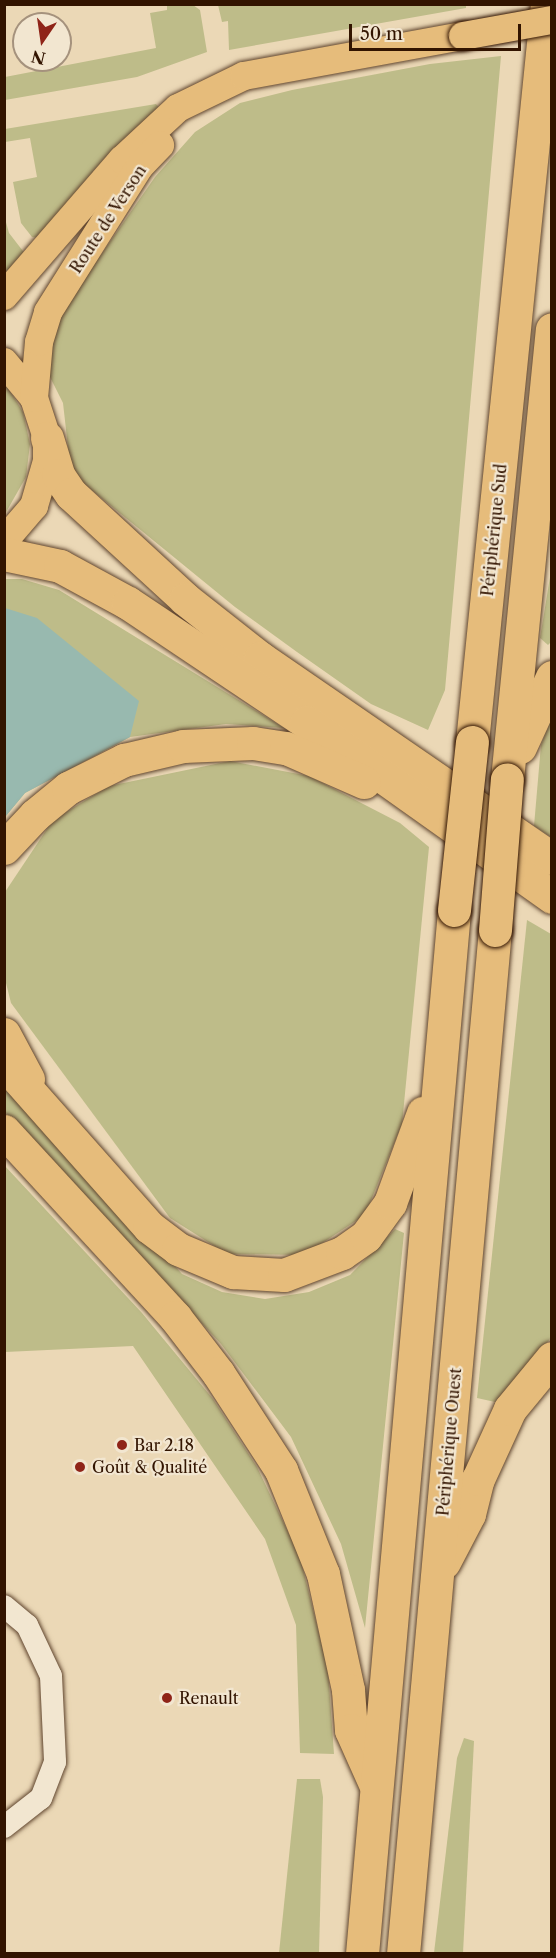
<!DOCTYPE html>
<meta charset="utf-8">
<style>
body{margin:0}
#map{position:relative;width:556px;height:1958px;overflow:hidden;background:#ebd8b6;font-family:"Libre Caslon Text",serif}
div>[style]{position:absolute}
.green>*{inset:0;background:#bebc89}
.water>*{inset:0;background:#98b9af}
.roads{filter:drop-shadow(0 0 2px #60452e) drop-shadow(0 0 2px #60452e)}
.minor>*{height:22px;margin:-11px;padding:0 11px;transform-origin:11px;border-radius:11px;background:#f2e6d0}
.major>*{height:28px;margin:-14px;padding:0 14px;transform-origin:14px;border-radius:14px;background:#e6bc7b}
.highway>*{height:33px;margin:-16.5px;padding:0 16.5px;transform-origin:16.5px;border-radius:16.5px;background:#e6bc7b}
.bridges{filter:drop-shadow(0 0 2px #321400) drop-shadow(0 0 2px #321400)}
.major-bridge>*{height:28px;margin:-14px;padding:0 14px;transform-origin:14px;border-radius:14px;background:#e6bc7b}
.highway-bridge>*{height:33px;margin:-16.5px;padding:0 16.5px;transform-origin:16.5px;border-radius:16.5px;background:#e6bc7b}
.dots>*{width:16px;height:16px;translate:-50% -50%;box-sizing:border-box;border:3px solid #f2e6d0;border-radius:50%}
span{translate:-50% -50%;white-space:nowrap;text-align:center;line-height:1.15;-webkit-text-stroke:4.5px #f2e6d0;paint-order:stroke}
.street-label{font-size:16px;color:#321400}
.poi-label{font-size:16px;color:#321400}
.left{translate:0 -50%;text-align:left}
.frame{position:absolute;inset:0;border:6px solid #321400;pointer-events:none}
.north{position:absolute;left:12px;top:12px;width:60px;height:60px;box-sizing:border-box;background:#f2e6d0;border:2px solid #a5927d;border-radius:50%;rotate:193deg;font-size:16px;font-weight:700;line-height:24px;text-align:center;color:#321400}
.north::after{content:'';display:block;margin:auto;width:21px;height:27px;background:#8f2418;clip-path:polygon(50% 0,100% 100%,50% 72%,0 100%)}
.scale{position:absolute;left:349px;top:24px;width:172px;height:27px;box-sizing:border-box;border:3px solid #321400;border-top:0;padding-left:8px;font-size:18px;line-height:21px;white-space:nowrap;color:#321400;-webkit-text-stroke:4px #f2e6d0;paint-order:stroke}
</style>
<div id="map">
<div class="green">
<div style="clip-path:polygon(167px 5px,193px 5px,200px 10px,207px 52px,137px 77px,5px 100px,5px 77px,156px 48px,150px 13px,167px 10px)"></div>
<div style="clip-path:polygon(218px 5px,218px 4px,466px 5px,466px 8px,229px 50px,228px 21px,222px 22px)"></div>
<div style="clip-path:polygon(501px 56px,445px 690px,428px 730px,371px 704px,297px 652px,235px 607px,83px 483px,70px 465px,63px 403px,45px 367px,57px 318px,155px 177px,195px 132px,240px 103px,292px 90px,430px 64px)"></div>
<div style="clip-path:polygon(156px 104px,163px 112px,40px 238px,32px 237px,21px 223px,13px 182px,37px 177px,30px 138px,5px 142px,5px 129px)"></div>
<div style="clip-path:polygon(4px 215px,9px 233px,26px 255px,4px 280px)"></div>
<div style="clip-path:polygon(5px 383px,23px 412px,30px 444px,26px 477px,5px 514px)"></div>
<div style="clip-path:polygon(551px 571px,551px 642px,548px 645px,540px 638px)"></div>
<div style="clip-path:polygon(5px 579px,22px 579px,59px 590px,284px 728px,226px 724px,130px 737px,25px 793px,5px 817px)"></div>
<div style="clip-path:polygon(551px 719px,552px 837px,551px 837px,534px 826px,541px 745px)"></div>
<div style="clip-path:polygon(230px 761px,309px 776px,400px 823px,429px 847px,402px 1124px,365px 1215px,304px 1255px,227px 1254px,170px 1218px,11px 1003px,5px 979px,5px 892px,53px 820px,109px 786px)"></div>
<div style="clip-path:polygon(527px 920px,551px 934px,551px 1338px,495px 1402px,477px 1398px)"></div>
<div style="clip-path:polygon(4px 1074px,182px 1274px,222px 1292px,265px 1299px,309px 1292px,350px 1275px,395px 1229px,404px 1233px,365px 1628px,341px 1544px,291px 1437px,221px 1344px,5px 1112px)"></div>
<div style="clip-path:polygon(4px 1165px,142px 1313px,213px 1399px,257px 1467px,300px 1557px,328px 1670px,334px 1754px,300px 1753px,296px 1625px,265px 1539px,133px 1346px,5px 1352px)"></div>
<div style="clip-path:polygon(464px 1738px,474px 1741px,463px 1953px,434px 1953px,457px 1758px)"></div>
<div style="clip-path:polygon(297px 1779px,320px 1779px,323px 1797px,319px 1953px,279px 1953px)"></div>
</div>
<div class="water">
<div style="clip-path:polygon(5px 608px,37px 618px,139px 701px,130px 737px,25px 793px,5px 817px)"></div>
</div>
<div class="roads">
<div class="minor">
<div style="left:4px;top:1606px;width:30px;rotate:40deg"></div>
<div style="left:27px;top:1625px;width:56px;rotate:64.8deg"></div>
<div style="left:51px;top:1676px;width:86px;rotate:87.3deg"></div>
<div style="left:55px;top:1762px;width:39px;rotate:111deg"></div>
<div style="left:41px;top:1798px;width:47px;rotate:141.9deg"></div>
</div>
<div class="major">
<div style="left:4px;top:296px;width:180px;rotate:-49.1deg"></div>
<div style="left:122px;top:160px;width:76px;rotate:-42.9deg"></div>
<div style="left:178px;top:108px;width:73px;rotate:-25.9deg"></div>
<div style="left:244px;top:76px;width:223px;rotate:-10.4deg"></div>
<div style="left:4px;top:362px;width:47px;rotate:50.2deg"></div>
<div style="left:34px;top:398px;width:42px;rotate:72deg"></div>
<div style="left:47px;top:438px;width:23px;rotate:90deg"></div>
<div style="left:47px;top:461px;width:47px;rotate:106.1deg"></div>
<div style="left:34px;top:506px;width:46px;rotate:130.6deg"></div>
<div style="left:34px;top:398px;width:56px;rotate:-84.9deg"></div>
<div style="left:39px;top:342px;width:31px;rotate:-73deg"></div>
<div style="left:48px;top:312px;width:173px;rotate:-57.8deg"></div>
<div style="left:140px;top:166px;width:29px;rotate:-46deg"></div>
</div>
<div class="highway">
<div style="left:47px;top:438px;width:39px;rotate:73deg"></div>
<div style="left:58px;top:475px;width:23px;rotate:56deg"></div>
<div style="left:71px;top:494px;width:155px;rotate:42.6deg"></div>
<div style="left:185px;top:599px;width:95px;rotate:38.2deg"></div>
<div style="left:260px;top:658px;width:354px;rotate:34.5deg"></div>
<div style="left:4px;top:554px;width:57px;rotate:12.1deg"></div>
<div style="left:60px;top:566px;width:77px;rotate:28.6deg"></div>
<div style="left:128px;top:603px;width:214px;rotate:33.8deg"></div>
<div style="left:306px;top:722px;width:302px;rotate:35.4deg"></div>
<div style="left:472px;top:742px;width:742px;rotate:-84.2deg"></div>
<div style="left:520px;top:747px;width:77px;rotate:-65.4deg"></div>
<div style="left:507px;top:779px;width:452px;rotate:-84.3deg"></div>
<div style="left:4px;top:848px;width:45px;rotate:-46.8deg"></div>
<div style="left:35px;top:815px;width:43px;rotate:-39.3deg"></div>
<div style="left:68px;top:788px;width:63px;rotate:-26.6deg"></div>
<div style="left:124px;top:760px;width:61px;rotate:-13.3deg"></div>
<div style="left:183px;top:746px;width:70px;rotate:-2.5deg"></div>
<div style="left:253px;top:743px;width:33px;rotate:9deg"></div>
<div style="left:286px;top:748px;width:85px;rotate:23.6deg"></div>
<div style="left:4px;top:1034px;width:51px;rotate:61.9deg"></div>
<div style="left:4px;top:1063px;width:219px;rotate:48.5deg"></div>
<div style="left:149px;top:1227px;width:36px;rotate:37deg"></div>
<div style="left:178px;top:1249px;width:60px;rotate:22.7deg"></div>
<div style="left:233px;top:1272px;width:51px;rotate:3.4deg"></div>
<div style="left:284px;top:1275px;width:62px;rotate:-20.8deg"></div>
<div style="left:342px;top:1253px;width:29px;rotate:-35deg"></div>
<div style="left:366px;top:1236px;width:41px;rotate:-54deg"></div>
<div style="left:390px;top:1203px;width:96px;rotate:-69.9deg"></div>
<div style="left:4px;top:1131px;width:253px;rotate:47.4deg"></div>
<div style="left:175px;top:1317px;width:71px;rotate:52.5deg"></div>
<div style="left:218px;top:1373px;width:116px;rotate:57deg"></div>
<div style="left:281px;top:1470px;width:112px;rotate:68deg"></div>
<div style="left:323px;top:1574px;width:119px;rotate:77.8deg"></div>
<div style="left:348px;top:1690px;width:40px;rotate:85.7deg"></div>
<div style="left:351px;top:1730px;width:59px;rotate:66deg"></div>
<div style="left:444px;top:1562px;width:54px;rotate:-62.5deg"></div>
<div style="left:469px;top:1514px;width:36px;rotate:-76deg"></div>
<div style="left:478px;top:1479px;width:77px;rotate:-65.4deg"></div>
<div style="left:510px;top:1409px;width:66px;rotate:-50.5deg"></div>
<div style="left:362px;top:1954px;width:1048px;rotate:-84.96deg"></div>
<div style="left:403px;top:1954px;width:1028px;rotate:-84.87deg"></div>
</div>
</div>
<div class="bridges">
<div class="major-bridge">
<div style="left:463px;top:36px;width:90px;rotate:-10.2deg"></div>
</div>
<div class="highway-bridge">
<div style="left:454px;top:910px;width:169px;rotate:-83.9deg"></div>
<div style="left:495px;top:930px;width:151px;rotate:-85.5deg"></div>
</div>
</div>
<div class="dots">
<div style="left:122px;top:1445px;background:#8f2418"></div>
<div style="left:80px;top:1467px;background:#8f2418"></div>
<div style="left:167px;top:1698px;background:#8f2418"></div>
</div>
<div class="street-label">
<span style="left:108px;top:219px;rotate:-57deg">Route de Verson</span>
<span style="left:494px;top:530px;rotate:-84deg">Périphérique Sud</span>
<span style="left:449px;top:1442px;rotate:-85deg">Périphérique Ouest</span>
</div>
<div class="poi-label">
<span class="left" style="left:134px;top:1445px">Bar 2.18</span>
<span class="left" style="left:92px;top:1467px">Goût &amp; Qualité</span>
<span class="left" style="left:179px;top:1698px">Renault</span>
</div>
<div class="frame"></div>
<div class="north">N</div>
<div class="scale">50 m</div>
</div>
